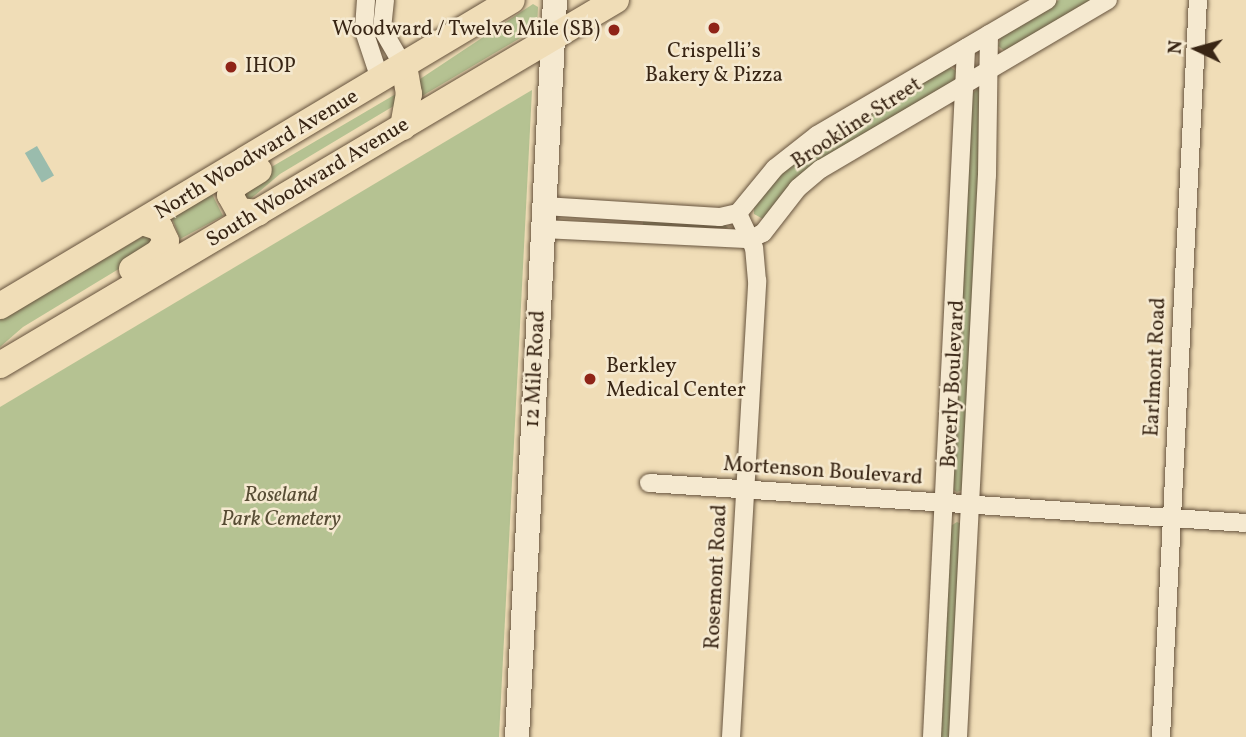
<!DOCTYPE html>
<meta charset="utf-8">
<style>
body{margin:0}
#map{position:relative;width:1246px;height:737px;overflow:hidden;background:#f0ddb7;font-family:Vollkorn,serif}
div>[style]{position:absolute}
.green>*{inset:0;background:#b5c292}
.water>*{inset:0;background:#9abcad;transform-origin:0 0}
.roads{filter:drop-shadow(0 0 2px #66533d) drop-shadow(0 0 2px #66533d)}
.minor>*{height:18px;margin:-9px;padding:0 9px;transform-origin:9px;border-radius:9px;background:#f5e9d0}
.secondary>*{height:24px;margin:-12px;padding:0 12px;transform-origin:12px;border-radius:12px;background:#f5e9d0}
.primary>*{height:26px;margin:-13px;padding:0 13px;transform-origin:13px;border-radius:13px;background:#f0ddb7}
.dots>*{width:19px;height:19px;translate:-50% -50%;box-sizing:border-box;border:4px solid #f5e9d0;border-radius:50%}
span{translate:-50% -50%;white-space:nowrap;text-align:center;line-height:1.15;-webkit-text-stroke:5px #f5e9d0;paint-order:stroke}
.poi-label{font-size:21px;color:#382514}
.right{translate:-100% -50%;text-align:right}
.left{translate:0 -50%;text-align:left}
.street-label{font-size:21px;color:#382514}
.park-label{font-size:21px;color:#574c34;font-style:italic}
.north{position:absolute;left:1162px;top:14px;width:70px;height:70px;-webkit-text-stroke:5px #f5e9d0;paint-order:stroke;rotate:275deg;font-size:19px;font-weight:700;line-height:28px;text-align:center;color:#382514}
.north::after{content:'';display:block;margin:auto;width:24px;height:32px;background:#382514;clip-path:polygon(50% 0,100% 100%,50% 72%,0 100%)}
</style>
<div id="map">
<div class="green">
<div style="clip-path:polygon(1059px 0,1095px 0,1005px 51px,998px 46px,1003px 32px)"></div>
<div style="clip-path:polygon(533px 4px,538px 7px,537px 28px,417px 99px,414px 83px)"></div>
<div style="clip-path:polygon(950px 67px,956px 71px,955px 82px,763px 219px,754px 214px,754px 206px,798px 154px)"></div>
<div style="clip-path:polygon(978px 88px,983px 89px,963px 490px,957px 492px,952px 489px,972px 94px)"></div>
<div style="clip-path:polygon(532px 90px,499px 737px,0 737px,0 407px)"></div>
<div style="clip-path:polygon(401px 91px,397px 104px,280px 174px,248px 201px,239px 186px)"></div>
<div style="clip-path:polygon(212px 194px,223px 216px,180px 239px,172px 218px)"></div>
<div style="clip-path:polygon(643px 220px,723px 223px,728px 228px,643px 227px)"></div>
<div style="clip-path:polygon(147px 234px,153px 234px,155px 247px,23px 327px,0 347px,0 320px)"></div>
<div style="clip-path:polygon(957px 522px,961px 524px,952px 737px,938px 737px,949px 527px)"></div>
</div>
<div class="water">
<div style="left:37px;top:146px;width:34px;height:14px;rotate:60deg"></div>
</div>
<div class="roads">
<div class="minor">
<div style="left:366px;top:0;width:31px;rotate:94deg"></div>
<div style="left:364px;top:31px;width:54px;rotate:71.6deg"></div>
<div style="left:385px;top:0;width:29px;rotate:96deg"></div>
<div style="left:382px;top:29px;width:44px;rotate:59.9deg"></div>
<div style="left:544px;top:206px;width:176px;rotate:3.6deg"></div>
<div style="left:720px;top:217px;width:18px;rotate:-13deg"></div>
<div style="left:738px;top:213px;width:58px;rotate:-50.6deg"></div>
<div style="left:775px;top:168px;width:53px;rotate:-38.2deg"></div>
<div style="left:817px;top:135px;width:267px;rotate:-30.4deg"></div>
<div style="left:543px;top:229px;width:208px;rotate:2.8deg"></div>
<div style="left:751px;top:239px;width:13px;rotate:-27deg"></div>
<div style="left:763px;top:233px;width:57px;rotate:-52.1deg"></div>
<div style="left:798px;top:188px;width:30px;rotate:-40deg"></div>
<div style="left:821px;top:169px;width:333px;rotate:-30.5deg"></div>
<div style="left:649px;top:483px;width:598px;rotate:3.83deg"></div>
<div style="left:731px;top:737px;width:457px;rotate:-86.7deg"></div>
<div style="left:757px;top:281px;width:33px;rotate:-95deg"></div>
<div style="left:754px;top:248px;width:38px;rotate:-115deg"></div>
<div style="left:932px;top:737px;width:690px;rotate:-87.17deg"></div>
<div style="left:958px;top:737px;width:563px;rotate:-87.05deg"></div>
<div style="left:987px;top:175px;width:141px;rotate:-89.2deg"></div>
<div style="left:1161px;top:737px;width:738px;rotate:-87.13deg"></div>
</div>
<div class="secondary">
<div style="left:517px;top:737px;width:738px;rotate:-87.05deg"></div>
</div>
<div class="primary">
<div style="left:403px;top:127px;width:34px;rotate:-80deg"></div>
<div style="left:409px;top:94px;width:27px;rotate:-100deg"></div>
<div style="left:258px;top:213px;width:19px;rotate:-174deg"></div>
<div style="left:239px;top:211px;width:18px;rotate:-119deg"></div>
<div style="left:230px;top:195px;width:11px;rotate:-63deg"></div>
<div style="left:235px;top:185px;width:28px;rotate:-32deg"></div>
<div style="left:132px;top:269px;width:32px;rotate:-32deg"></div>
<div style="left:159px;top:252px;width:13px;rotate:-58deg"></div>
<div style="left:166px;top:241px;width:14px;rotate:-115deg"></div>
<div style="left:160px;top:228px;width:18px;rotate:-161deg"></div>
<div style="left:0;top:306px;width:596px;rotate:-30.86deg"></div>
<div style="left:0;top:365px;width:716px;rotate:-30.65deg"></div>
</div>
</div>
<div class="dots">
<div style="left:714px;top:28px;background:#8f2418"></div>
<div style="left:614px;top:30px;background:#8f2418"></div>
<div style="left:231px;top:67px;background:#8f2418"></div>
<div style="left:590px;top:379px;background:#8f2418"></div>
</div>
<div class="poi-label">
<span class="right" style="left:600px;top:30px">Woodward / Twelve Mile (SB)</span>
<span style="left:714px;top:64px">Crispelli’s<br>Bakery &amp; Pizza</span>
<span class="left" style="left:245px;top:67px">IHOP</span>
<span class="left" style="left:606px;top:379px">Berkley<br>Medical Center</span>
</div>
<div class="street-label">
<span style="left:857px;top:124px;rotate:-33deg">Brookline Street</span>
<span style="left:257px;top:155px;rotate:-31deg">North Woodward Avenue</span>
<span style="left:308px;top:183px;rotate:-31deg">South Woodward Avenue</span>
<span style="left:1156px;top:367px;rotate:-87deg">Earlmont Road</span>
<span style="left:536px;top:369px;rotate:-87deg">12 Mile Road</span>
<span style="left:954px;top:384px;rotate:-87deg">Beverly Boulevard</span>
<span style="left:823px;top:472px;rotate:4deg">Mortenson Boulevard</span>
<span style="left:717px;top:577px;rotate:-87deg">Rosemont Road</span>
</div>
<div class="park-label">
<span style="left:281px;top:508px">Roseland<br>Park Cemetery</span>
</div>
<div class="north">N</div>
</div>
